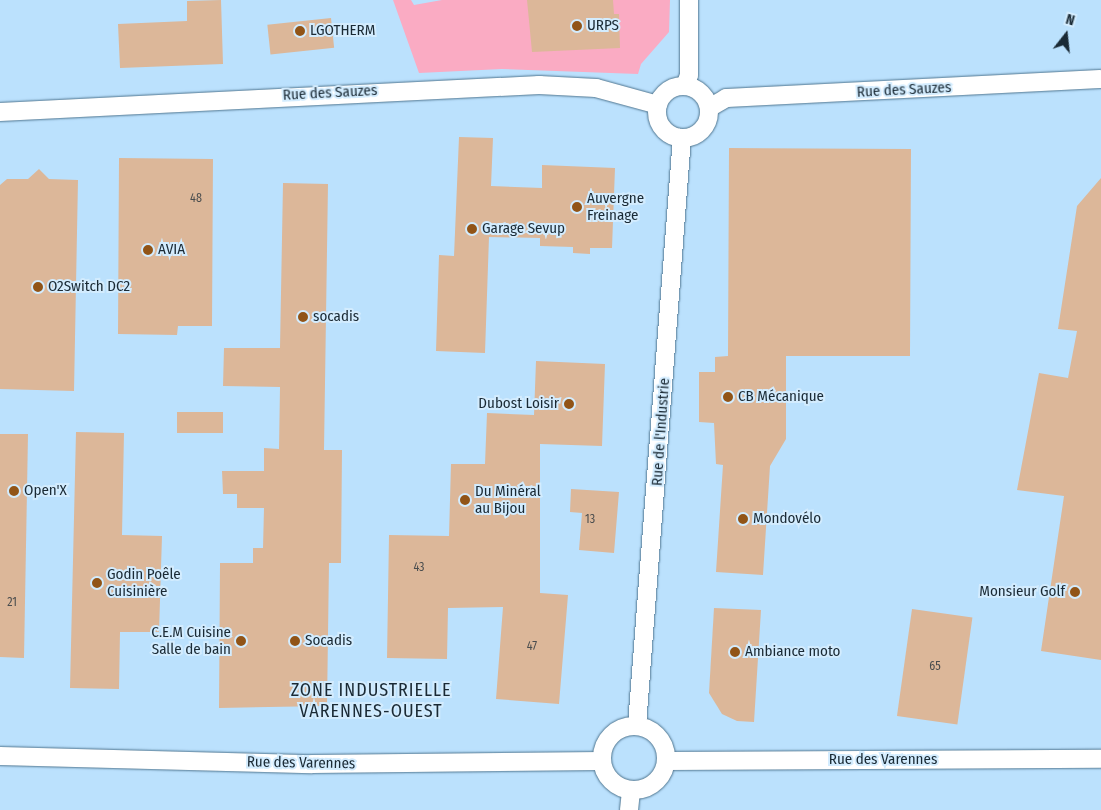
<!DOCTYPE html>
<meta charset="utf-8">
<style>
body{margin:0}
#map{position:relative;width:1101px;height:810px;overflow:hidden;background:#d3ecfe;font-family:"Fira Sans Condensed",sans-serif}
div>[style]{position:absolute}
.built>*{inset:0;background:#bbe1fd;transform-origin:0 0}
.green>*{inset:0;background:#faabc3}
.building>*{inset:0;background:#dcb799;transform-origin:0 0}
.roads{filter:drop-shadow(0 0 1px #507690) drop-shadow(0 0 1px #507690)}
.street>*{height:18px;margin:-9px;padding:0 9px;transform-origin:9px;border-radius:9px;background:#fff}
.street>.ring{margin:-9px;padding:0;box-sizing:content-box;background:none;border:18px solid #fff;border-radius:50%}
.dots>*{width:14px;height:14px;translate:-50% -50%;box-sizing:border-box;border:2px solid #d3ecfe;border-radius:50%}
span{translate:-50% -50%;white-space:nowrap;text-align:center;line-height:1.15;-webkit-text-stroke:4px #d3ecfe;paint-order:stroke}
.number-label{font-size:12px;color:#4a4d4e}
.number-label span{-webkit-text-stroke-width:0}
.poi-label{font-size:15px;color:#1a2a35}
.left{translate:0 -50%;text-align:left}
.right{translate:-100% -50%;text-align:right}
.street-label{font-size:15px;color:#1a2a35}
.quarter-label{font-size:18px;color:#1a2a35;letter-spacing:1px}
.north{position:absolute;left:1041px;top:10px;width:50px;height:50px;-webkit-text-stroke:4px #d3ecfe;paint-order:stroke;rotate:16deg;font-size:14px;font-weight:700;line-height:20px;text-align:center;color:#1a2a35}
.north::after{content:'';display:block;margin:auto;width:18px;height:22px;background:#1a2a35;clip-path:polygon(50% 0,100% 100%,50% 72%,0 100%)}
</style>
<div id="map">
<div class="built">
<div style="left:0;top:0;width:1101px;height:810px"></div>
</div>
<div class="green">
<div style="clip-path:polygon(393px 0,411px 0,414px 5px,442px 0,670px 0,669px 32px,641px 64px,638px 74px,502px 69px,419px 73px)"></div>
</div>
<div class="building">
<div style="clip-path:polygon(221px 0,223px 64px,120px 68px,118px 24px,187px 21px,187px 1px)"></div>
<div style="clip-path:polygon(527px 0,613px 0,614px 14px,619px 14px,620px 48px,532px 52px)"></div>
<div style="left:331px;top:18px;width:30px;height:64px;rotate:84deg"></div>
<div style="clip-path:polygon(459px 137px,493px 138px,491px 186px,542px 188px,542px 165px,615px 168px,612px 248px,590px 248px,590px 254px,573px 253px,573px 247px,540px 246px,540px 238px,489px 237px,485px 353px,436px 351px,439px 255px,454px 256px)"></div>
<div style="clip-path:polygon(729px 148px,911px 149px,910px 356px,786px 356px,786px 439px,770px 466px,763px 575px,716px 572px,723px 465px,716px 464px,714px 423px,699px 422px,699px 372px,715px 372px,715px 357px,728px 356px)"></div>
<div style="clip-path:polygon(119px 158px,213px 159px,212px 326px,178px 326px,177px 335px,118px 334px)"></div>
<div style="clip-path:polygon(39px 169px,49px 179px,78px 180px,74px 391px,0 389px,0 185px,7px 179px,28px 179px)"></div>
<div style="clip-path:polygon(1101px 178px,1101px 660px,1041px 651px,1064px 496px,1017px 490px,1039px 373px,1068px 378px,1077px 331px,1058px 329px,1077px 206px)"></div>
<div style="clip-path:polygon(283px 183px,328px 184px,324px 450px,342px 450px,341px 563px,329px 563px,327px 706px,219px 708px,220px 563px,253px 563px,253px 548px,263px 548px,264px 508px,237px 508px,237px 494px,223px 494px,222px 471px,264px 471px,264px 448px,279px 449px,280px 387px,223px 386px,224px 348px,280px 348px)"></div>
<div style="clip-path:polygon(536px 361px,605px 364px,602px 446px,540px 444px,540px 593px,568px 595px,559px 704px,496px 699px,503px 607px,448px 608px,447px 659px,387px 658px,389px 535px,449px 536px,451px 464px,485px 464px,487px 413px,534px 415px)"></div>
<div style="left:177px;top:412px;width:46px;height:21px"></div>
<div style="clip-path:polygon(76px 432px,124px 433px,122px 535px,162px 536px,159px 632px,120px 632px,119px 689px,70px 688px)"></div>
<div style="clip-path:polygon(0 434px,28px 434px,24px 658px,0 657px)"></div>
<div style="clip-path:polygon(571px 489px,619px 492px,614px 553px,579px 550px,582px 513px,570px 512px)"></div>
<div style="clip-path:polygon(714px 608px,761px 610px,754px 722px,737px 721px,722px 714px,709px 693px)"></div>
<div style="left:912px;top:609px;width:61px;height:108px;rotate:8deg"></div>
</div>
<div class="roads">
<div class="street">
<div style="left:685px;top:86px;width:12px;rotate:-70deg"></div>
<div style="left:689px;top:75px;width:75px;rotate:-90deg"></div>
<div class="ring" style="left:657px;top:86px;width:34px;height:34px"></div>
<div style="left:709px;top:108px;width:20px;rotate:-30deg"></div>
<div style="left:726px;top:98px;width:375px;rotate:-2.9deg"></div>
<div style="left:0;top:112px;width:540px;rotate:-2.87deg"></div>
<div style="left:539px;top:85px;width:57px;rotate:3deg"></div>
<div style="left:596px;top:88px;width:64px;rotate:15.3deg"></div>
<div style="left:637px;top:725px;width:589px;rotate:-85.62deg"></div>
<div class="ring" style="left:602px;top:726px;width:46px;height:46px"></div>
<div style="left:0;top:756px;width:312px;rotate:1.5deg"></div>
<div style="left:312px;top:764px;width:290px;rotate:-0.6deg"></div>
<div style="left:666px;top:761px;width:435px;rotate:-0.3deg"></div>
<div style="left:629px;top:810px;width:20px;rotate:-84deg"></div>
</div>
</div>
<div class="dots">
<div style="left:577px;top:26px;background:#915417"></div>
<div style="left:300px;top:31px;background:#915417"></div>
<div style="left:577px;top:207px;background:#915417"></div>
<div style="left:472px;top:229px;background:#915417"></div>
<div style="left:148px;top:250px;background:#915417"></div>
<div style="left:38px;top:287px;background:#915417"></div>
<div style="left:303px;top:317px;background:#915417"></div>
<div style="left:728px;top:397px;background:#915417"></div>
<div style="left:569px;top:404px;background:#915417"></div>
<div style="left:14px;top:491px;background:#915417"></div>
<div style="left:465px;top:500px;background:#915417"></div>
<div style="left:743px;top:519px;background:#915417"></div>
<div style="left:97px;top:583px;background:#915417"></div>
<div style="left:1075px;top:592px;background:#915417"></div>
<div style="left:241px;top:641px;background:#915417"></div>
<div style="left:295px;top:641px;background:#915417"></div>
<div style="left:735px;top:652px;background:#915417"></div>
</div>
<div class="number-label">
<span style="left:196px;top:199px">48</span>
<span style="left:590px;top:520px">13</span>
<span style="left:419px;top:568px">43</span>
<span style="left:12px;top:603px">21</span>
<span style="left:532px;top:647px">47</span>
<span style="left:935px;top:667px">65</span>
</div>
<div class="poi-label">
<span class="left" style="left:587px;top:26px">URPS</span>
<span class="left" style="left:310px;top:31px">LGOTHERM</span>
<span class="left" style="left:587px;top:207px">Auvergne<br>Freinage</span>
<span class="left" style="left:482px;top:229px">Garage Sevup</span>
<span class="left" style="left:158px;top:250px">AVIA</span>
<span class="left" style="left:48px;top:287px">O2Switch DC2</span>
<span class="left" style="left:313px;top:317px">socadis</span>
<span class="left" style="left:738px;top:397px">CB Mécanique</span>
<span class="right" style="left:559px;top:404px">Dubost Loisir</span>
<span class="left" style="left:24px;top:491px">Open'X</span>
<span class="left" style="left:475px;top:500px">Du Minéral<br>au Bijou</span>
<span class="left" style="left:753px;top:519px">Mondovélo</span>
<span class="left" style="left:107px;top:583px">Godin Poêle<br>Cuisinière</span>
<span class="right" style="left:1065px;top:592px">Monsieur Golf</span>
<span class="right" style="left:231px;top:641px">C.E.M Cuisine<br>Salle de bain</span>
<span class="left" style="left:305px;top:641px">Socadis</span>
<span class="left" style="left:745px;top:652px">Ambiance moto</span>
</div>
<div class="street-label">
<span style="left:904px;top:90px;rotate:-3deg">Rue des Sauzes</span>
<span style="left:330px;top:93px;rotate:-3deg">Rue des Sauzes</span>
<span style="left:661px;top:432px;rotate:-86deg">Rue de l'Industrie</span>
<span style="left:883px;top:760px">Rue des Varennes</span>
<span style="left:301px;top:763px;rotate:1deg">Rue des Varennes</span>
</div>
<div class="quarter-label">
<span style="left:371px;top:701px">ZONE INDUSTRIELLE<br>VARENNES-OUEST</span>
</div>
<div class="north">N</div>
</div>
